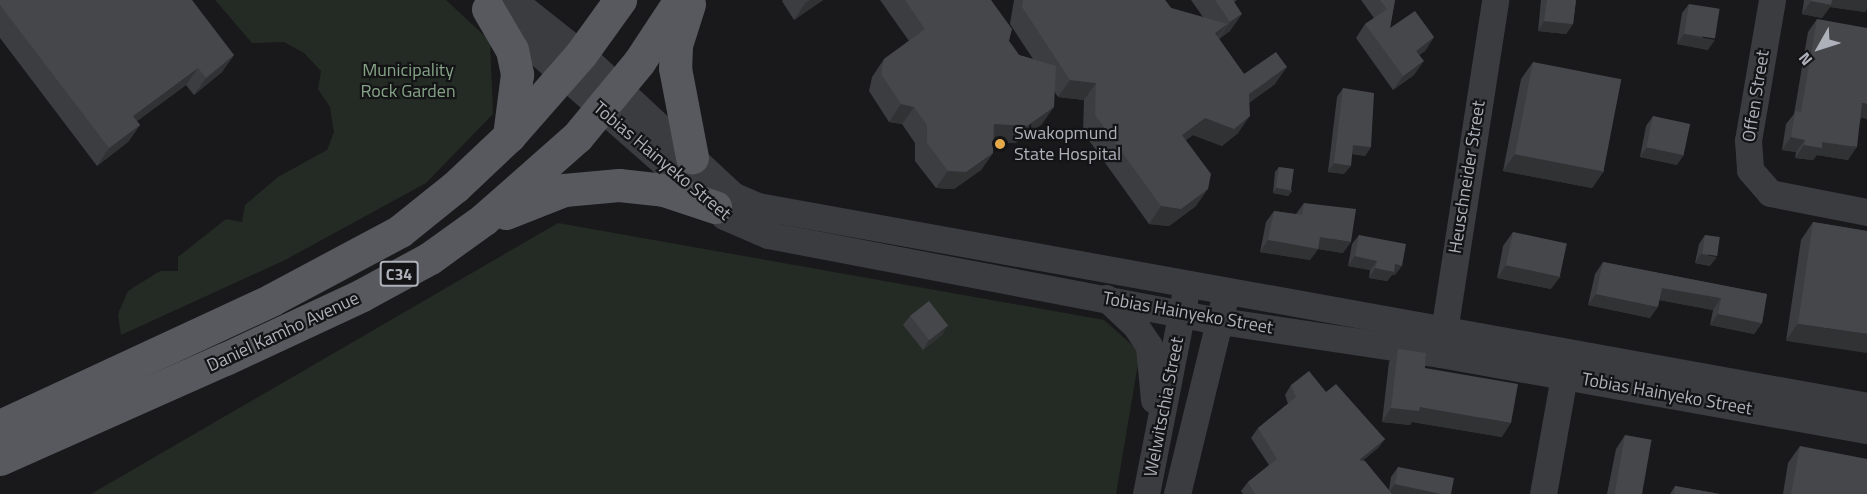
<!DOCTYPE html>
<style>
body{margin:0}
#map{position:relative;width:1867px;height:494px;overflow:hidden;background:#19191b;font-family:"Titillium Web",sans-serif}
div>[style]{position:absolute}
.green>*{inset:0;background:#242b24}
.minor>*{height:27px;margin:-13.5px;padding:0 13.5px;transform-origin:13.5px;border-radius:13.5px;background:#3b3c40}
.major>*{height:33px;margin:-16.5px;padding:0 16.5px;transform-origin:16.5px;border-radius:16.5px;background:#57595f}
.wall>*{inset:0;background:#3c3d40}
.shaded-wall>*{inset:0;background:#313234}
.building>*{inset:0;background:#46474b;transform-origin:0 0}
.dots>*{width:16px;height:16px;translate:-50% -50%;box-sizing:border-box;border:3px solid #141416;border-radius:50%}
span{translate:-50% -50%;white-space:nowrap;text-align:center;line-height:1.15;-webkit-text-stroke:4.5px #141416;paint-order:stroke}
.shield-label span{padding:2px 4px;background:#141416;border:2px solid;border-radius:4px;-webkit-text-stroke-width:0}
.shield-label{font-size:16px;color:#adb1ba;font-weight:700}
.park-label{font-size:18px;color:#85a386}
.street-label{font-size:18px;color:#adb1ba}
.poi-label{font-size:18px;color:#adb1ba}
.left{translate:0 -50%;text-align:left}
.north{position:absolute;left:1789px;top:18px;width:60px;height:60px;-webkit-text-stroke:4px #141416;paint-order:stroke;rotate:231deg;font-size:16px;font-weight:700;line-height:24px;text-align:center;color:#adb1ba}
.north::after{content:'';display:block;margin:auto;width:21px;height:27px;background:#adb1ba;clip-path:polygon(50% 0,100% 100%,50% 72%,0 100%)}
</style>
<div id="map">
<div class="green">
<div style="clip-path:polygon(215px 0,446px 0,490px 41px,493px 114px,426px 183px,285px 260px,121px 335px,118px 314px,128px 291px,160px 271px,178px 271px,178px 257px,226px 219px,242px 222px,245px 205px,278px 177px,327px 150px,334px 132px,330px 107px,318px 89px,321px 71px,304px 53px,284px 42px,252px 43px)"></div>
<div style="clip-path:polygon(558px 223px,1104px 320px,1140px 352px,1116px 494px,91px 494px)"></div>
</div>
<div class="minor">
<div style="left:513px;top:0;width:87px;rotate:38.5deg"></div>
<div style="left:581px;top:54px;width:209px;rotate:42.9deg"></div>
<div style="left:734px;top:196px;width:25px;rotate:23deg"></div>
<div style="left:757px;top:206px;width:1128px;rotate:10.21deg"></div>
<div style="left:1772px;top:0;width:142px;rotate:99.7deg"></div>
<div style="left:1748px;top:140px;width:30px;rotate:86deg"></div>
<div style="left:1750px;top:170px;width:30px;rotate:49deg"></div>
<div style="left:1770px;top:193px;width:99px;rotate:11.1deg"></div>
<div style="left:500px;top:19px;width:298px;rotate:41.3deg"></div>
<div style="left:724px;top:216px;width:48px;rotate:23.4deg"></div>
<div style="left:768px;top:235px;width:460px;rotate:10.8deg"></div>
<div style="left:1220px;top:321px;width:222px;rotate:8.5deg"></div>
<div style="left:1440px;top:354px;width:434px;rotate:10.1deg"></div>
<div style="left:1106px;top:298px;width:40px;rotate:43deg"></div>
<div style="left:1135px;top:325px;width:25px;rotate:56deg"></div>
<div style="left:1149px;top:346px;width:54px;rotate:84.7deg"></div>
<div style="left:1442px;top:344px;width:348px;rotate:-81.2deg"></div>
<div style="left:1146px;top:494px;width:203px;rotate:-78.9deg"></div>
<div style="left:1177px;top:494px;width:195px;rotate:-76.3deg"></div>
<div style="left:1543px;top:494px;width:137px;rotate:-79.9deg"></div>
</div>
<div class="major">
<div style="left:689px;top:4px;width:43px;rotate:107.6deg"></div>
<div style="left:676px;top:45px;width:23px;rotate:92deg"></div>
<div style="left:675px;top:68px;width:91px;rotate:79.2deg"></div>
<div style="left:488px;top:9px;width:48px;rotate:59.7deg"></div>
<div style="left:512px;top:50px;width:25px;rotate:78deg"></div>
<div style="left:517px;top:74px;width:63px;rotate:97.4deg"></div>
<div style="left:506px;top:213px;width:62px;rotate:-21.6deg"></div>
<div style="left:564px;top:190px;width:55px;rotate:-5.2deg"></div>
<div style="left:619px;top:185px;width:45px;rotate:6.3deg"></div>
<div style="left:664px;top:190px;width:54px;rotate:18.4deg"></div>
<div style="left:0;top:426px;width:299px;rotate:-24.9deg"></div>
<div style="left:271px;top:300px;width:146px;rotate:-28.1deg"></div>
<div style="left:400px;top:231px;width:70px;rotate:-38.7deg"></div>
<div style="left:455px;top:187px;width:74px;rotate:-43.4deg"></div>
<div style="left:509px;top:136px;width:109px;rotate:-48.7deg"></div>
<div style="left:581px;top:54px;width:67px;rotate:-54.2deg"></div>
<div style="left:0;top:459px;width:246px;rotate:-24deg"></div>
<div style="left:225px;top:359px;width:151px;rotate:-25deg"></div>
<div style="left:362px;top:295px;width:77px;rotate:-28.6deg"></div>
<div style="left:430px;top:258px;width:67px;rotate:-35.8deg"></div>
<div style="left:484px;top:219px;width:124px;rotate:-41.4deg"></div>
<div style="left:577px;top:137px;width:97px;rotate:-50.4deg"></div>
<div style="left:639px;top:62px;width:74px;rotate:-56.5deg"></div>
</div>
<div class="wall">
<div style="clip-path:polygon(0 0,234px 55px,222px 72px,194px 95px,186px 85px,137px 121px,140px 125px,128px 142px,97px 166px,0 38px)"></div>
<div style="clip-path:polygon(783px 0,823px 0,794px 20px,782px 1px)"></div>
<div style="clip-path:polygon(880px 0,991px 0,1009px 41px,1019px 55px,1033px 59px,1010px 24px,1014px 0,1165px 0,1171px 8px,1203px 17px,1191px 0,1237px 0,1234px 2px,1230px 31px,1219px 39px,1244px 74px,1275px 84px,1249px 103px,1238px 133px,1222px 146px,1193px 135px,1186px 140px,1196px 206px,1169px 226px,1149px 224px,1083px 132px,1084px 100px,1058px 97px,1054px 91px,1042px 124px,1015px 143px,993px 142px,993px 153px,981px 170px,954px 189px,936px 188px,915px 161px,915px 143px,902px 124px,889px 122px,869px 91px,872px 77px,884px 59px,909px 41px)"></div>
<div style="clip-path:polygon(1361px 0,1395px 0,1390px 28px,1434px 37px,1425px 51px,1419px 55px,1414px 75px,1393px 90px,1356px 38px,1365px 24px,1374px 18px)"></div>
<div style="clip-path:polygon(1541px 0,1576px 0,1573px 24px,1566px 34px,1538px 31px)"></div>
<div style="clip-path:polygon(1804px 0,1867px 0,1867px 9px,1865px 12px,1830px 7px,1822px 18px,1802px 14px)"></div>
<div style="clip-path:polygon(1689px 4px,1708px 50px,1677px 44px,1682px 13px)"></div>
<div style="clip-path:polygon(1817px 19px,1861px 118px,1848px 160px,1817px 155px,1813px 160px,1795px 158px,1796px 152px,1782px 150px,1786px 124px,1794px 114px,1808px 32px)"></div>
<div style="clip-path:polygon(1533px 62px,1604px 171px,1592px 188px,1503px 171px,1521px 79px)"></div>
<div style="clip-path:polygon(1343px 88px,1371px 147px,1365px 156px,1352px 154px,1344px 174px,1328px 172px,1337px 97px)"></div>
<div style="clip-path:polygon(1653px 116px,1677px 165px,1640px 157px,1646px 126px)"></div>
<div style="clip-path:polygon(1279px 167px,1292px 191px,1288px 196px,1273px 193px,1275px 172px)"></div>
<div style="clip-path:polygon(1304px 203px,1343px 253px,1318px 249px,1310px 260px,1260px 252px,1266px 222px,1274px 211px,1296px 214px)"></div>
<div style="clip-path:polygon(1813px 222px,1867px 231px,1786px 341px,1801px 240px)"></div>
<div style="clip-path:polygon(1513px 232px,1551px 289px,1497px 278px,1503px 246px)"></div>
<div style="clip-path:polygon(1359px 235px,1395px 275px,1392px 275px,1387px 281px,1369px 278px,1370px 270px,1348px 266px,1352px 244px)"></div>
<div style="clip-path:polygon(1705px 235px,1710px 266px,1695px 263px,1699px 244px)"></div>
<div style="clip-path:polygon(1603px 262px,1767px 294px,1762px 323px,1754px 334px,1710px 325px,1713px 310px,1659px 300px,1650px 318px,1588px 305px,1595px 274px)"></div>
<div style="clip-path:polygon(910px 316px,942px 335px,923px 350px,903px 325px)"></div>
<div style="clip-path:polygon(1398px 349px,1425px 368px,1502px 437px,1412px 422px,1410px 425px,1382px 422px,1389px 362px)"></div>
<div style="clip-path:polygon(1291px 385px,1326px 392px,1385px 439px,1378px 448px,1363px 460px,1389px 490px,1391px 477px,1398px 467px,1451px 494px,1243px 494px,1241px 491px,1248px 482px,1269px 465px,1251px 438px,1258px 428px,1288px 404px,1285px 395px)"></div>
<div style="clip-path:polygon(1625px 435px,1640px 494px,1607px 494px,1616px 449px)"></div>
<div style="clip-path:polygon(1800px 446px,1867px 494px,1783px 494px,1788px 463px)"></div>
<div style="clip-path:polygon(1675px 486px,1720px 494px,1670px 494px)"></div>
</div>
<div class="shaded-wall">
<div style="clip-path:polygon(810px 0,823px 0,794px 20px,806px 2px)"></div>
<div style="clip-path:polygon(1829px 0,1867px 0,1867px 9px,1865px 12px,1830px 7px,1822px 18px,1802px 14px,1811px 1px)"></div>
<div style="clip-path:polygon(1242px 14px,1230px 31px,1218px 39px,1230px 22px)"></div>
<div style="clip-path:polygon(1544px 21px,1573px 24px,1566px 34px,1538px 31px)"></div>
<div style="clip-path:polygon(1227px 24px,1215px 42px,1215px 33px)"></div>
<div style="clip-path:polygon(1684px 34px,1715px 40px,1708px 50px,1677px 44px)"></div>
<div style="clip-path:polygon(1434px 37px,1425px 51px,1406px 64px,1416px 51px)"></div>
<div style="clip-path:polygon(234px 55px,222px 72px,194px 95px,206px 78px)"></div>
<div style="clip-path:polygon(1424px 61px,1414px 75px,1393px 90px,1403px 76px)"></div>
<div style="clip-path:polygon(1287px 67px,1275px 84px,1237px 111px,1249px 94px)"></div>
<div style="clip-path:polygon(198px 68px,186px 85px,121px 133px,133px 116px)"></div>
<div style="clip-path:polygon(1070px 80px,1096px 83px,1084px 100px,1058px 97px)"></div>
<div style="clip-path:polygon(1862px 103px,1867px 104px,1867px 119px,1853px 116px)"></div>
<div style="clip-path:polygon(901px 104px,914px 107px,902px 124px,889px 122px)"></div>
<div style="clip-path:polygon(1054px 107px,1042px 124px,1015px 143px,982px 141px,994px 124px)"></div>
<div style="clip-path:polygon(1250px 116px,1238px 133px,1222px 146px,1193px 135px,1170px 152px,1182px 135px,1205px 118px)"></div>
<div style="clip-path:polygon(140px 125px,128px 142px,97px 166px,109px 148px)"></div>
<div style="clip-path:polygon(1791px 137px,1805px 140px,1796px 152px,1782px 150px)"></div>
<div style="clip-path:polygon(1822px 142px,1857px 147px,1848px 160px,1817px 155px,1813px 160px,1795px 158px,1804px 145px)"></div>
<div style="clip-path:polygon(1353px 145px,1371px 147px,1365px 156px,1347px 153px)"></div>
<div style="clip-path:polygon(1647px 147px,1684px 155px,1677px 165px,1640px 157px)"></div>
<div style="clip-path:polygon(993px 153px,981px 170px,954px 189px,936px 188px,948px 171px)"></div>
<div style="clip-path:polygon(1515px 154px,1604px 171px,1592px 188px,1503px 171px)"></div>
<div style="clip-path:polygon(1334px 163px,1351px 166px,1344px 174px,1328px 172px)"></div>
<div style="clip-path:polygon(1276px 188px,1292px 191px,1288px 196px,1273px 193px)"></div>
<div style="clip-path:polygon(1208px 189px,1196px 206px,1169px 226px,1149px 224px,1161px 206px)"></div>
<div style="clip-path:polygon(1320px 237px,1351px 242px,1343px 253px,1318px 249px,1310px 260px,1260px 252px,1268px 240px)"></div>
<div style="clip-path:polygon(1701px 254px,1717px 257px,1710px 266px,1695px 263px)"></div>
<div style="clip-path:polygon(1355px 256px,1377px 261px,1370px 270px,1348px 266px)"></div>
<div style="clip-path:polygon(1395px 264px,1402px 266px,1395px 275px,1392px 275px,1387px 281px,1369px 278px,1375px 268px)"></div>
<div style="clip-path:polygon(1506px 265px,1561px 276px,1551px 289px,1497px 278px)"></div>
<div style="clip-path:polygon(1662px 288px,1721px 298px,1713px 310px,1654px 299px)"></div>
<div style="clip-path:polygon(1596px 294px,1658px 307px,1650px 318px,1588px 305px)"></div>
<div style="clip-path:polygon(1718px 314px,1762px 323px,1754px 334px,1710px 325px)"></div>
<div style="clip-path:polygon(1798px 324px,1867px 334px,1867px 353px,1786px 341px)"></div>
<div style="clip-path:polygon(948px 325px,942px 335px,923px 350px,929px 340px)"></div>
<div style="clip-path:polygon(1420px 407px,1511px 423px,1502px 437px,1412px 422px,1410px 425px,1382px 422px,1391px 408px)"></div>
<div style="clip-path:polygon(1385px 439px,1378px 448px,1353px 469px,1359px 460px)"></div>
<div style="clip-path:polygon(1395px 484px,1441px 494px,1388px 494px)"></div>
</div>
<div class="building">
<div style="clip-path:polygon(0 0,192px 0,234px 55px,206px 78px,198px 68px,133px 116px,140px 125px,109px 148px,0 5px)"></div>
<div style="clip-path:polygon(905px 0,991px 0,1012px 29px,1009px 41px,1019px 55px,1056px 66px,1054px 107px,1027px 126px,994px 124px,993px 153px,966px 172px,948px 171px,927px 143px,927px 125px,914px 107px,901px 104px,881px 74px,884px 59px,925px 29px)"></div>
<div style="clip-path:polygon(1023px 0,1165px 0,1171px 8px,1227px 24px,1215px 33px,1244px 74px,1276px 52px,1287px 67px,1249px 94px,1250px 116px,1234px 129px,1205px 118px,1182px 135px,1211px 174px,1208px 189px,1181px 209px,1161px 206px,1095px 115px,1096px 83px,1070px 80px,1022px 7px)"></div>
<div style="clip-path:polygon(1215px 0,1233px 0,1242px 14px,1230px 22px)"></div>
<div style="clip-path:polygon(1380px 0,1395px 0,1390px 28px,1415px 11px,1434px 37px,1416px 51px,1424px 61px,1403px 76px,1365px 24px,1387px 9px)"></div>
<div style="clip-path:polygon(1547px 0,1576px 0,1573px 24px,1544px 21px)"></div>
<div style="clip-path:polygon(1811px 0,1832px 0,1831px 5px,1811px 1px)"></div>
<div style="left:1689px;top:4px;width:31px;height:30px;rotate:9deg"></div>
<div style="clip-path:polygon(1817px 19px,1867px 28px,1867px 104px,1862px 103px,1857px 147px,1822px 142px,1822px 148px,1804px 145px,1805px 140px,1791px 137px,1795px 111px,1801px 112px)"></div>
<div style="left:1533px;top:62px;width:90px;height:94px;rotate:11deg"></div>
<div style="clip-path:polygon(1343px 88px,1374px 93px,1371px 147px,1353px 145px,1351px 166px,1334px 163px)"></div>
<div style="left:1653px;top:116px;width:38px;height:32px;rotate:12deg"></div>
<div style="left:1279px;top:167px;width:15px;height:21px;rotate:8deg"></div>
<div style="clip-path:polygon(1304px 203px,1356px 209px,1351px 242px,1320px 237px,1318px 249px,1268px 240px,1274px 211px,1302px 215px)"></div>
<div style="clip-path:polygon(1813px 222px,1867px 231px,1867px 334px,1798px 324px)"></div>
<div style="left:1513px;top:232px;width:55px;height:34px;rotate:12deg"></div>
<div style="clip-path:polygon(1359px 235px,1406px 244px,1402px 266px,1395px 264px,1394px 272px,1375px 268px,1377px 261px,1355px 256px)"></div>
<div style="left:1705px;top:235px;width:15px;height:19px;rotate:8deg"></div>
<div style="clip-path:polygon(1603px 262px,1767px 294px,1762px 323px,1718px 314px,1721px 298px,1662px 288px,1658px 307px,1596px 294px)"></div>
<div style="left:929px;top:301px;width:31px;height:24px;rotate:52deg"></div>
<div style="clip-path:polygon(1398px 349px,1426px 353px,1425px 368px,1518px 384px,1511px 423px,1420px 407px,1419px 411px,1391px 408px)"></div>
<div style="clip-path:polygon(1309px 371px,1326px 392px,1336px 384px,1385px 439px,1359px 460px,1365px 461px,1392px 494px,1255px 494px,1248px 482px,1277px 459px,1258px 428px,1296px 397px,1291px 385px)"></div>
<div style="left:1625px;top:435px;width:27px;height:60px;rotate:10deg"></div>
<div style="clip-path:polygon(1800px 446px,1867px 459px,1867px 494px,1791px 494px)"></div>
<div style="clip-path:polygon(1398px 467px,1454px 478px,1451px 494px,1441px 494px,1395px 484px)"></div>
<div style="clip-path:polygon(1675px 486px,1720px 494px,1674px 494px)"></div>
</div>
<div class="dots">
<div style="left:1000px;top:144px;background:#e5aa48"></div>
</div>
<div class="shield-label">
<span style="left:399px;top:274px">C34</span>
</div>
<div class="park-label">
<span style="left:408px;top:81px">Municipality<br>Rock Garden</span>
</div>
<div class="street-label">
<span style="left:1756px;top:96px;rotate:-81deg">Offen Street</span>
<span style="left:662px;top:161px;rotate:40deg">Tobias Hainyeko Street</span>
<span style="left:1467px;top:177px;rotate:-81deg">Heuschneider Street</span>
<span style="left:1188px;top:313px;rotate:10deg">Tobias Hainyeko Street</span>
<span style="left:283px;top:332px;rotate:-25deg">Daniel Kamho Avenue</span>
<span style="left:1667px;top:394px;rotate:10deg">Tobias Hainyeko Street</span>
<span style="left:1164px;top:407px;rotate:-79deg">Welwitschia Street</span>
</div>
<div class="poi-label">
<span class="left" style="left:1014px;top:144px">Swakopmund<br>State Hospital</span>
</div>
<div class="north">N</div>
</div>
